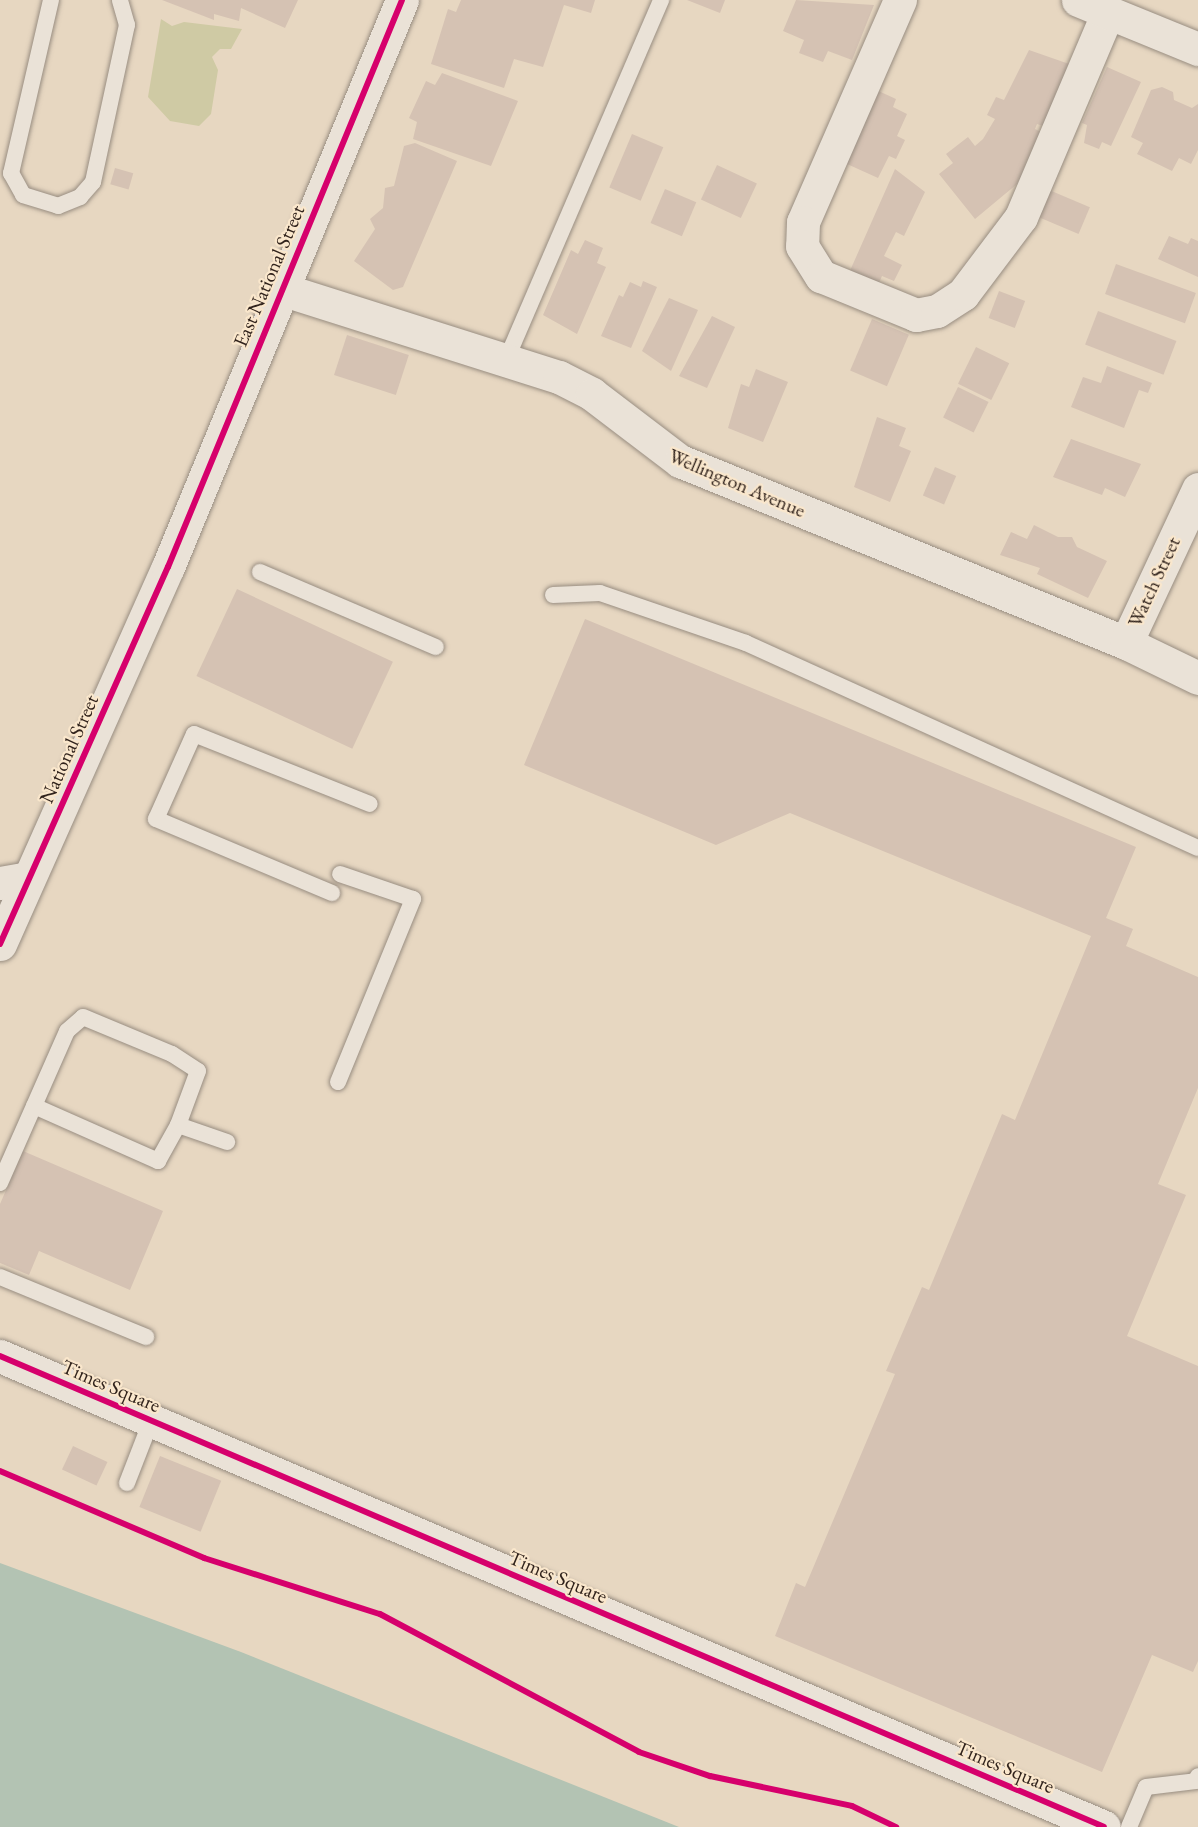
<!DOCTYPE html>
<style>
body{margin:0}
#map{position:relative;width:1198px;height:1827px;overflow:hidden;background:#e7d7c1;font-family:"EB Garamond",serif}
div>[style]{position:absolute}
.green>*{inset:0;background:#cfcaa4}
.water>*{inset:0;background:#b3c3b3}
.building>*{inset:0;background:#d5c2b3;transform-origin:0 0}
.roads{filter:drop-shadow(0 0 2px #988d81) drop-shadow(0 0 2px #988d81)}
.service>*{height:16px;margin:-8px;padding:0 8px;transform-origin:8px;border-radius:8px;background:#eae2d7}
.minor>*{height:33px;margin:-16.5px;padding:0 16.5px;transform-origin:16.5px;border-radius:16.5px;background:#eae2d7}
.tertiary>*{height:33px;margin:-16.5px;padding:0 16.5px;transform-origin:16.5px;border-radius:16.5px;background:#eae2d7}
.cycleway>*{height:6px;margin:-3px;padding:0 3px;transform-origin:3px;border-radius:3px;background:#d6006c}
span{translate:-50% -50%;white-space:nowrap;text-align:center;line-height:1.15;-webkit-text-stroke:4.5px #fae7cc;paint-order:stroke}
.street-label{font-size:20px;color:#31231c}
</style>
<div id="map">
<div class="green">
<div style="clip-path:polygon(161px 19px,172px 26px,184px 22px,242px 29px,231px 49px,220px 49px,212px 57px,218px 70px,211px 114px,199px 126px,170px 121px,148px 97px)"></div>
</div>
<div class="water">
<div style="clip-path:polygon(0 1563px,241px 1652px,679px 1827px,0 1827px)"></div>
</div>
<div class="building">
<div style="clip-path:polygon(162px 0,298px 0,285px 28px,241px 8px,239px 21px,214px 14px,214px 20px)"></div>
<div style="clip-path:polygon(461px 0,595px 0,591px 13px,564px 5px,543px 67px,514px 59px,504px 88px,431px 64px,448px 9px,456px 12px)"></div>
<div style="clip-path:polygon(687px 0,725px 0,720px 13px)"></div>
<div style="clip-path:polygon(796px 0,874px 5px,852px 60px,828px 51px,823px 62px,799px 53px,804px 40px,783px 31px)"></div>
<div style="clip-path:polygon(1029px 50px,1072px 65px,1050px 128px,1037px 124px,1035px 129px,1045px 134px,1017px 184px,975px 219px,939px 174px,953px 163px,946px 154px,968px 137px,975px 146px,983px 139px,995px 119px,987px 115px,996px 97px,1004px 100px)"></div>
<div style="clip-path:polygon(1107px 67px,1141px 82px,1111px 146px,1102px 142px,1099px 149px,1084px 143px,1087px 125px,1082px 123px)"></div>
<div style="clip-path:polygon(442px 73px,518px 101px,491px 166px,413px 139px,417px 122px,409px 118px,426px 81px,435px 85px)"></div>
<div style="clip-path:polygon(1162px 87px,1173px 92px,1174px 100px,1192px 108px,1198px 104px,1198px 150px,1191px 164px,1179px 158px,1172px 171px,1137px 154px,1143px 143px,1131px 137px,1151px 90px)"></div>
<div style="clip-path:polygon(872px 88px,896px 99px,893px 107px,907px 114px,897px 136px,905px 140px,896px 159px,889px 156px,878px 178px,836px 159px)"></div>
<div style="left:632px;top:134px;width:34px;height:58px;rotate:23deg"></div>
<div style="clip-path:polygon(415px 143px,457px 161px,403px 287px,393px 290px,354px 261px,375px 229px,370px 219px,383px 208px,385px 188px,394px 186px,404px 146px)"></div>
<div style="left:717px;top:165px;width:44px;height:38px;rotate:25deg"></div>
<div style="left:115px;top:168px;width:19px;height:17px;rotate:16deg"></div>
<div style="clip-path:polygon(895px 169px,925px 192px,904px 236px,896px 232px,884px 256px,902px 265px,894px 281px,882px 276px,877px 287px,849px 273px)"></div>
<div style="left:1042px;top:187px;width:52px;height:29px;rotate:23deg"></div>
<div style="left:665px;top:189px;width:34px;height:37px;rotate:23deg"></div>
<div style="clip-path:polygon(1169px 236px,1188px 244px,1191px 238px,1198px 241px,1198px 277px,1158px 259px)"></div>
<div style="clip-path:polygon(585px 240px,603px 248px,597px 263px,606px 267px,577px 334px,543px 315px,571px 250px,578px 254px)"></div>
<div style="left:1116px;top:264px;width:85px;height:32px;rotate:20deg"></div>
<div style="clip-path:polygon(643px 281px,657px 287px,631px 348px,601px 336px,619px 295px,623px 297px,630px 282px,641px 287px)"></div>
<div style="left:999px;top:291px;width:28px;height:29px;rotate:21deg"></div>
<div style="clip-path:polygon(669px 298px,698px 310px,671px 371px,642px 351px)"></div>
<div style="left:1098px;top:311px;width:84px;height:36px;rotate:21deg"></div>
<div style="clip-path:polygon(712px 316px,735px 327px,707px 388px,679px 376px)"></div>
<div style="left:872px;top:319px;width:40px;height:56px;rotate:23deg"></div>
<div style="left:347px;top:335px;width:65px;height:42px;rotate:18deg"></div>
<div style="left:976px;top:347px;width:37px;height:41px;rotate:26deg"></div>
<div style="clip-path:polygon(1107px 366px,1152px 383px,1148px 393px,1139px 390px,1124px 428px,1071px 407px,1083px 377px,1101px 383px)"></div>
<div style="clip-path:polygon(756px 369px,788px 382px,763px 442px,728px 428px,741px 384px,749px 387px)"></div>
<div style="left:958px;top:387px;width:34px;height:34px;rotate:26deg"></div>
<div style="clip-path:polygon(877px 417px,906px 428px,899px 446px,911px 451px,890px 502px,854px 487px)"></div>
<div style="clip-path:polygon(1071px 439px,1141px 464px,1125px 497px,1105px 488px,1102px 495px,1053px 477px)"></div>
<div style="left:935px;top:467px;width:23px;height:31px;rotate:23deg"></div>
<div style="clip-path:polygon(1034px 525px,1058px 537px,1072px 537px,1077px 547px,1107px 561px,1088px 598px,1037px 574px,1040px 568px,1000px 555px,1011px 532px,1027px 539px)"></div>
<div style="left:237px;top:589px;width:172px;height:96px;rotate:25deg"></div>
<div style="clip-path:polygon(585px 619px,1136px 847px,1106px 918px,1133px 929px,1126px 946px,1198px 977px,1198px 1088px,1158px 1184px,1186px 1195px,1127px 1336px,1198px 1366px,1198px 1661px,1193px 1672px,1152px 1655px,1102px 1772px,775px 1636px,796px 1583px,805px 1587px,895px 1374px,886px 1371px,922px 1287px,929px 1290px,1002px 1114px,1015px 1120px,1091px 936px,790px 813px,716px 845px,524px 765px)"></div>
<div style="clip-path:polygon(23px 1151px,163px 1211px,130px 1290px,39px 1251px,29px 1275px,0 1263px,0 1204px)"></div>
<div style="left:73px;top:1446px;width:38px;height:26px;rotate:25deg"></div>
<div style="left:160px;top:1456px;width:66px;height:55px;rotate:22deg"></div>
</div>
<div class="roads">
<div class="service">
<div style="left:51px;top:0;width:178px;rotate:103deg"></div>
<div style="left:11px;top:173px;width:25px;rotate:61deg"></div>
<div style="left:23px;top:195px;width:37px;rotate:17deg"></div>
<div style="left:58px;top:206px;width:24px;rotate:-22deg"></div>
<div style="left:80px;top:197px;width:20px;rotate:-49deg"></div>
<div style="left:93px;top:182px;width:161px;rotate:-77.8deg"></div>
<div style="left:127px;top:25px;width:26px;rotate:-106deg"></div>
<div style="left:507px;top:358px;width:390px;rotate:-66.7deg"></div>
<div style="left:260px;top:572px;width:191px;rotate:23.1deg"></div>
<div style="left:553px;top:595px;width:47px;rotate:-2.4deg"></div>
<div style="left:600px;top:593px;width:154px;rotate:18.9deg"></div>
<div style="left:746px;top:643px;width:496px;rotate:24.4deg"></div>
<div style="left:332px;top:893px;width:191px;rotate:-157.2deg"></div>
<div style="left:156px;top:819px;width:93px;rotate:-65.9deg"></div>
<div style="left:194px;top:734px;width:189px;rotate:21.7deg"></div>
<div style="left:338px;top:1082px;width:198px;rotate:-67.7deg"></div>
<div style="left:413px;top:899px;width:77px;rotate:-161.1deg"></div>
<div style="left:34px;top:1106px;width:136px;rotate:23.9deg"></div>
<div style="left:158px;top:1161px;width:41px;rotate:-60.9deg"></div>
<div style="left:178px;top:1125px;width:52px;rotate:19.1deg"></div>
<div style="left:0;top:1183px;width:166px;rotate:-66.2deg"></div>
<div style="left:67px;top:1031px;width:21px;rotate:-41deg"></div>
<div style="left:83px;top:1017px;width:96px;rotate:22.6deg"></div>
<div style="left:172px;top:1054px;width:31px;rotate:33deg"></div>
<div style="left:198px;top:1071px;width:58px;rotate:110.3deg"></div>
<div style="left:0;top:1277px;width:158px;rotate:22.3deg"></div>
<div style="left:127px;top:1483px;width:66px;rotate:-68.8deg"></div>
<div style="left:1129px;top:1827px;width:43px;rotate:-67deg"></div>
<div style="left:1146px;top:1787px;width:50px;rotate:-6.8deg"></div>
<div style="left:1196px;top:1781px;width:5px;rotate:-68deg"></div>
</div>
<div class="minor">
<div style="left:900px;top:0;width:242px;rotate:113.6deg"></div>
<div style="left:803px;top:222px;width:24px;rotate:92deg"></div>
<div style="left:802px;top:246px;width:36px;rotate:58deg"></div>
<div style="left:821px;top:276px;width:103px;rotate:22.3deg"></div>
<div style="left:916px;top:315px;width:21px;rotate:-11deg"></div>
<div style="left:937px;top:311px;width:31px;rotate:-33deg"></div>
<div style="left:963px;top:294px;width:96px;rotate:-53deg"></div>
<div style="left:1021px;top:217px;width:223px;rotate:-67deg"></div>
<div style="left:281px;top:289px;width:292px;rotate:17.6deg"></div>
<div style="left:559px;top:377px;width:37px;rotate:27deg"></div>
<div style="left:592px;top:394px;width:111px;rotate:37.3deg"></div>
<div style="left:680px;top:461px;width:482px;rotate:22.2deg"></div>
<div style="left:1126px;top:643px;width:80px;rotate:25.9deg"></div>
<div style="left:1126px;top:643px;width:170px;rotate:-64.9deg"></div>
<div style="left:0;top:883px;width:29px;rotate:-10deg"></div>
<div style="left:0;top:1356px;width:1200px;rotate:23.1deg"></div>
</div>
<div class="tertiary">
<div style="left:1078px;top:0;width:130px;rotate:22.2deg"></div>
<div style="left:0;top:944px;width:413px;rotate:-66deg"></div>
<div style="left:168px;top:567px;width:613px;rotate:-67.57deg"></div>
</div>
</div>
<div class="cycleway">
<div style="left:0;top:944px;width:413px;rotate:-66deg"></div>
<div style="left:168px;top:567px;width:613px;rotate:-67.57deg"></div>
<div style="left:0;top:1356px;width:1200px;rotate:23.1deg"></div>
<div style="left:0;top:1471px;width:222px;rotate:23.1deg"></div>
<div style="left:204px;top:1558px;width:185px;rotate:17.7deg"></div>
<div style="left:380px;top:1614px;width:293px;rotate:28deg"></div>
<div style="left:639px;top:1752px;width:75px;rotate:18.7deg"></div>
<div style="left:710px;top:1776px;width:145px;rotate:11.9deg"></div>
<div style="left:852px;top:1806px;width:49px;rotate:25.5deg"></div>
</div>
<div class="street-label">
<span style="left:269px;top:276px;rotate:-67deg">East National Street</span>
<span style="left:737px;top:483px;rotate:23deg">Wellington Avenue</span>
<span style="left:1154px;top:582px;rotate:-65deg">Watch Street</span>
<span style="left:69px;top:749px;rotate:-66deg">National Street</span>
<span style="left:111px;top:1386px;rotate:23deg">Times Square</span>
<span style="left:558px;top:1577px;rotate:23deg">Times Square</span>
<span style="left:1005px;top:1767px;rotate:23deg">Times Square</span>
</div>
</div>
